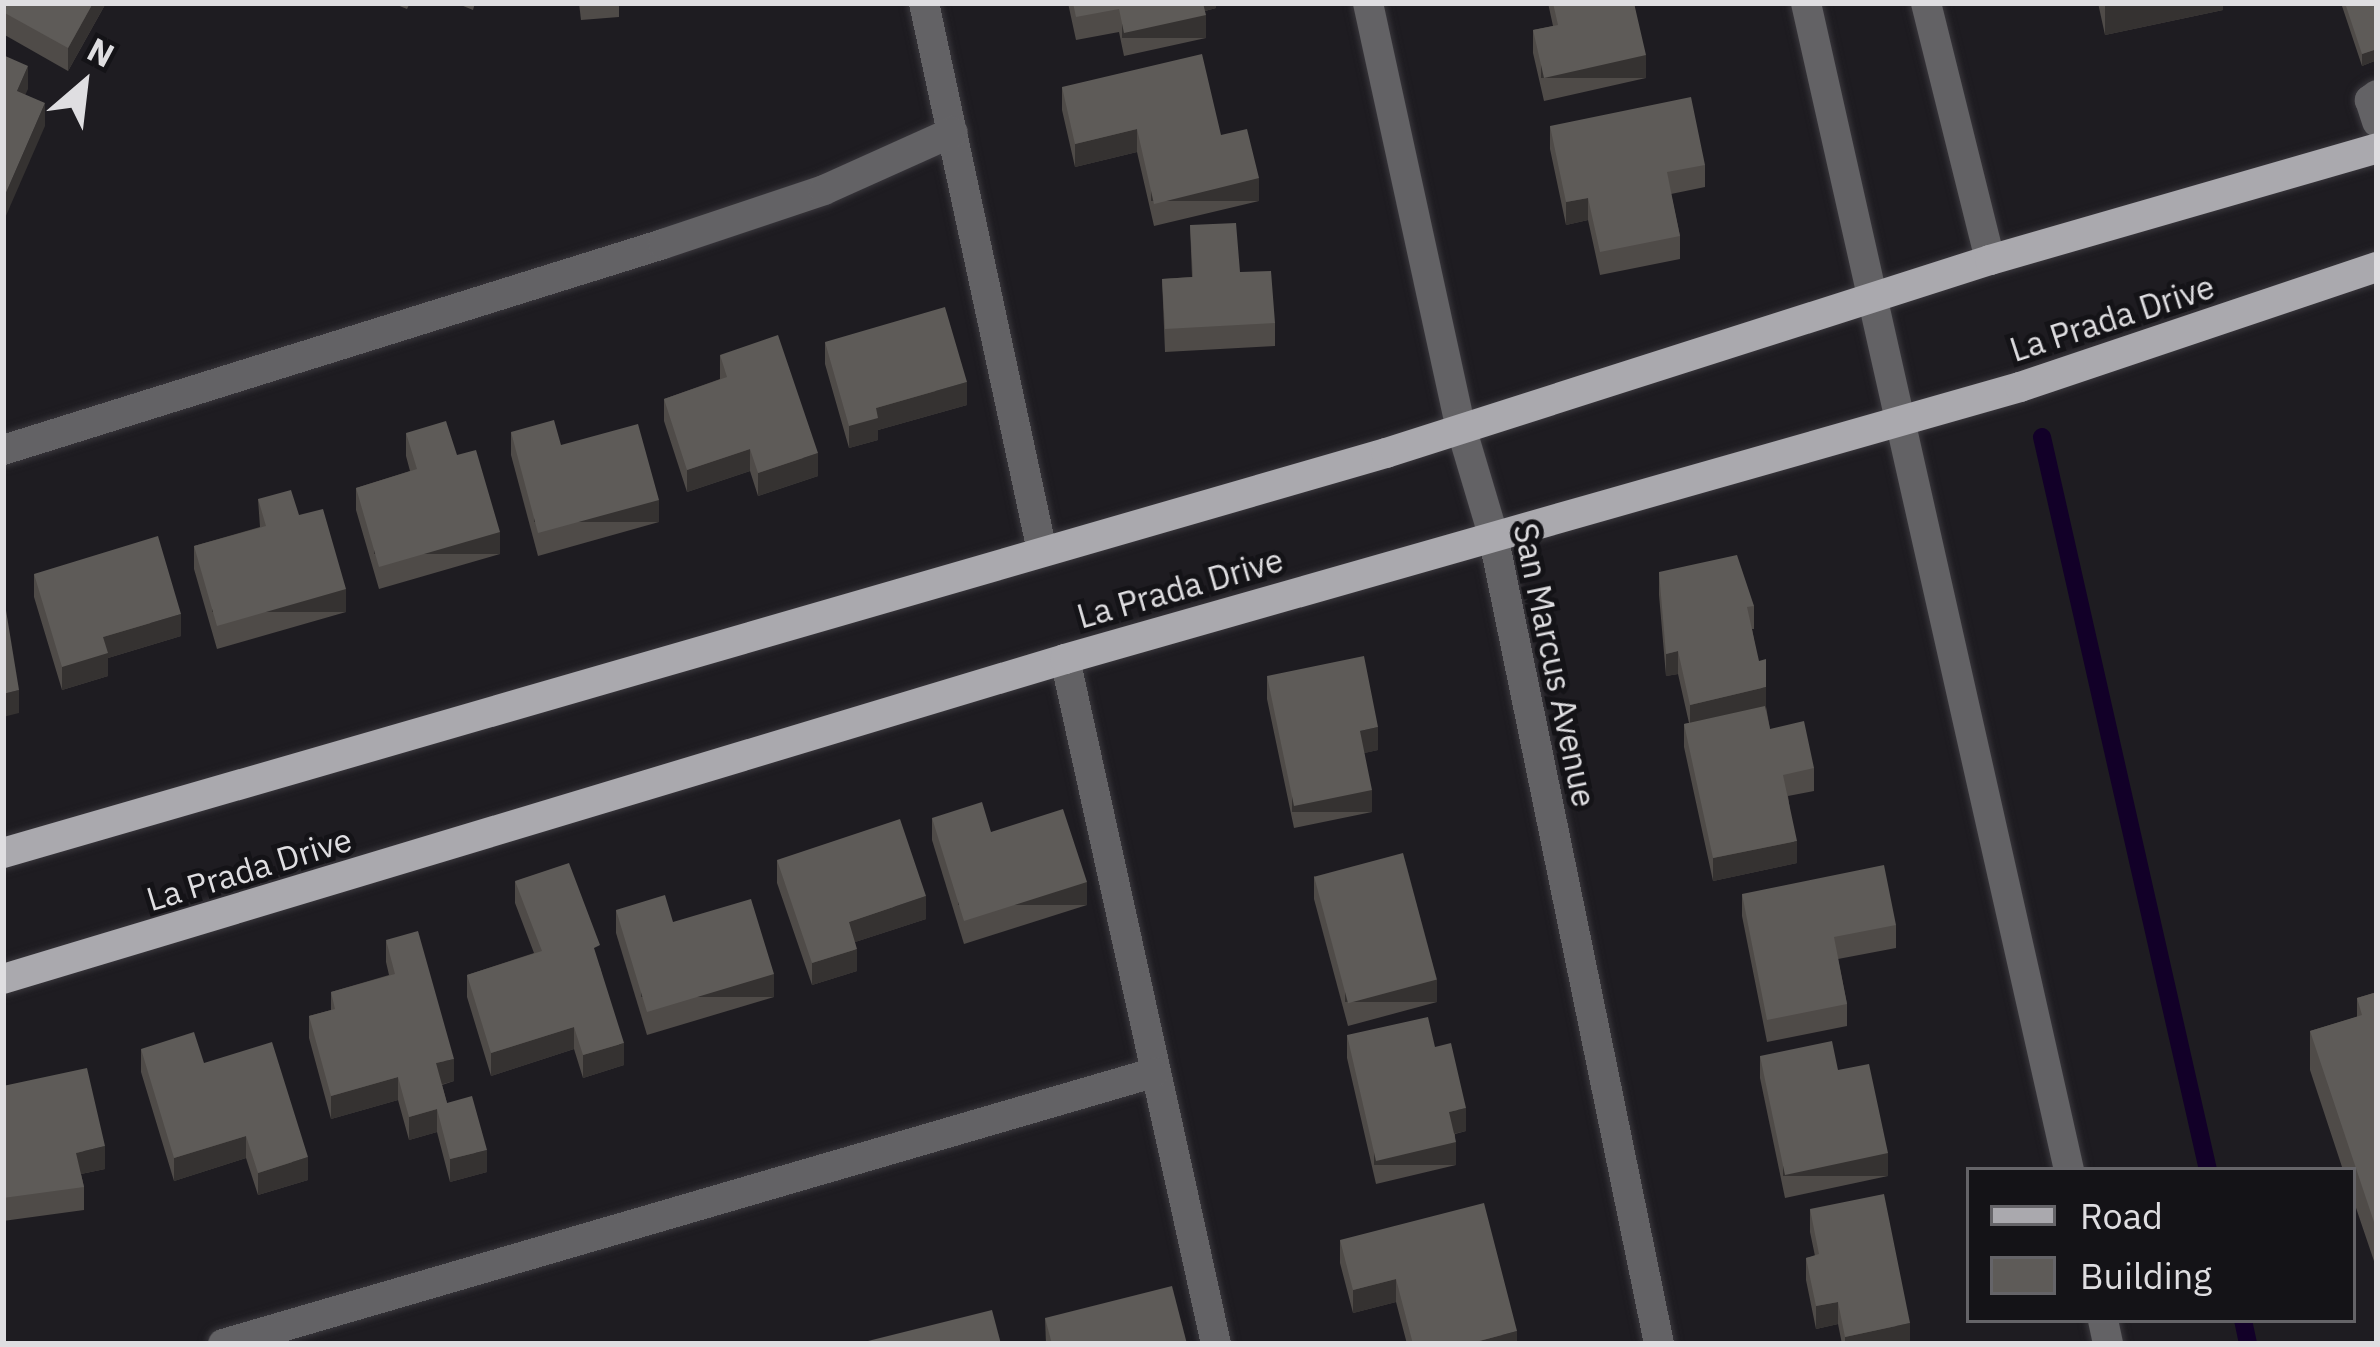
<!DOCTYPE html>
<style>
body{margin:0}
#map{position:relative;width:2380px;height:1347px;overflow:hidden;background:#1e1c21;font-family:"IBM Plex Sans",sans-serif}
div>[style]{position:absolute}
.stream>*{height:18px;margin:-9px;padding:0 9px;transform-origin:9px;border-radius:9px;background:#120028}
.roads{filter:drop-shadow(0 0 3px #39373c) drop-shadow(0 0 3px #39373c)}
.minor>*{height:30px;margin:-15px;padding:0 15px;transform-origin:15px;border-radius:15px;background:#636265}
.major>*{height:30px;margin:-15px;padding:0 15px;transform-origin:15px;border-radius:15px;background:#aaa9ae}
.wall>*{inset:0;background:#4f4b48}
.shaded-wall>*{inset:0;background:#353231;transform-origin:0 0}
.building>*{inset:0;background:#5e5b58;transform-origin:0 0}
span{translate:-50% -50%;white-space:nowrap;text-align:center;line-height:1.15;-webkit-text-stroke:10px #141317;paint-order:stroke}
.street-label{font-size:33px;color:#dfdee1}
.frame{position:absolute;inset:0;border:6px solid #dfdee1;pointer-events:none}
.legend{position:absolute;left:1966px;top:1167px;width:390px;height:156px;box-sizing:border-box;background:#141317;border:3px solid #656468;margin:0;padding:15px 21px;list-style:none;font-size:36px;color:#dfdee1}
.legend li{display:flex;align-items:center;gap:24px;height:60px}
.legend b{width:60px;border:3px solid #656468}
.north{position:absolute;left:24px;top:24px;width:120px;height:120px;-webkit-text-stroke:9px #141317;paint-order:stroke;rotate:28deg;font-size:33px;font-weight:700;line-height:48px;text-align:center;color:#dfdee1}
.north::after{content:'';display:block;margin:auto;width:42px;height:54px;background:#dfdee1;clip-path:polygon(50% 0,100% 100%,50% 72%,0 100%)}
</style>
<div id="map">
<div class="stream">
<div style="left:2042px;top:437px;width:752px;rotate:77.24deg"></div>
<div style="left:2243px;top:1320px;width:25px;rotate:78deg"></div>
</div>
<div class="roads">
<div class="minor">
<div style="left:924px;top:3px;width:561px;rotate:77.85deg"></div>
<div style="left:1368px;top:3px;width:431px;rotate:77.7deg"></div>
<div style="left:1460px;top:424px;width:116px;rotate:73.4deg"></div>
<div style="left:1493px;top:535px;width:826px;rotate:78.4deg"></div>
<div style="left:1806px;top:3px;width:1196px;rotate:77.3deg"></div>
<div style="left:1926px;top:3px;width:265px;rotate:76deg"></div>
<div style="left:2377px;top:95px;width:9px;rotate:144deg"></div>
<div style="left:2370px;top:100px;width:23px;rotate:72deg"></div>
<div style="left:3px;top:450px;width:691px;rotate:-17.33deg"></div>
<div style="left:663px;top:244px;width:170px;rotate:-18.5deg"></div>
<div style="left:824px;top:190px;width:141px;rotate:-24.2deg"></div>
<div style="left:1065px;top:659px;width:701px;rotate:77.57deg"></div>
<div style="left:2103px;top:1320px;width:25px;rotate:78deg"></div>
<div style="left:223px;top:1344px;width:969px;rotate:-16.25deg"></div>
</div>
<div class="major">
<div style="left:3px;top:853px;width:1440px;rotate:-16.13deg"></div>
<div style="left:1386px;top:453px;width:634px;rotate:-17.72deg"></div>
<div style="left:1990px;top:260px;width:403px;rotate:-16.1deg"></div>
<div style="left:3px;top:979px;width:1109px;rotate:-16.77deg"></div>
<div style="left:1065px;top:659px;width:993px;rotate:-15.9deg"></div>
<div style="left:2020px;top:387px;width:377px;rotate:-18.6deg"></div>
</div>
</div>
<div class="wall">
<div style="clip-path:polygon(3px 3px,106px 3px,68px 71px,3px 34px)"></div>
<div style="clip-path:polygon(392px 3px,410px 3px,407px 9px)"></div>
<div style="clip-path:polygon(456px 3px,475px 3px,473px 10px)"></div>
<div style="clip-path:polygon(579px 3px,619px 3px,619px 17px,581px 20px)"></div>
<div style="clip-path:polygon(1068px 3px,1216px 3px,1216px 8px,1205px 11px,1206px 38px,1124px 56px,1119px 32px,1076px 40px)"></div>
<div style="clip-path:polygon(1548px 3px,1634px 3px,1646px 78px,1544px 101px,1533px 53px,1533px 30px,1553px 26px)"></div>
<div style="clip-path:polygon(2098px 3px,2223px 3px,2223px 10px,2105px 35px)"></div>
<div style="clip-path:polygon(2341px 3px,2377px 3px,2377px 60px,2362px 66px)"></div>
<div style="clip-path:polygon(1062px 87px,1221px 135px,1259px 201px,1154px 226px,1137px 152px,1075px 167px,1062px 110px)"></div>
<div style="clip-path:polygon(1550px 126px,1705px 165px,1705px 187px,1671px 194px,1680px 236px,1680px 259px,1600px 275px,1588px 220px,1566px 225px,1550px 149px)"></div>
<div style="clip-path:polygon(1190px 225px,1240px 272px,1275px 323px,1275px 346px,1165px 352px,1162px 279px,1192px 277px)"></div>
<div style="clip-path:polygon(825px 342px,967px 405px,878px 430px,878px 440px,849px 448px,825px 364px)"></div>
<div style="clip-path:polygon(720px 355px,818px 476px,758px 496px,750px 471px,687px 492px,664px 421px,664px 399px,720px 379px)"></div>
<div style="clip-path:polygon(511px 432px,561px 445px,659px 522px,538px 556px,511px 455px)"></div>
<div style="clip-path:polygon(406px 433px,457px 455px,500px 554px,379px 589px,356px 510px,356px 488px,410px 471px,406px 456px)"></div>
<div style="clip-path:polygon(258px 499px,299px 515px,346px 612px,217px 649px,194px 569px,194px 546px,260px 527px)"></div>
<div style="clip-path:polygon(1659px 572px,1754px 606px,1754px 629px,1752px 629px,1770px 729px,1814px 768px,1814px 791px,1788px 796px,1797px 863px,1713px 881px,1684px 747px,1684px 724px,1689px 723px,1678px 674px,1666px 676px,1659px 595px)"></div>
<div style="clip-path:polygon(34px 574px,181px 636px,108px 658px,108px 676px,62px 690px,34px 597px)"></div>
<div style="clip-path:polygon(1267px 676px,1378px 750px,1364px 753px,1372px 812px,1294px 828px,1267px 699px)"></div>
<div style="clip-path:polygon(932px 818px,991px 832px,1087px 905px,964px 944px,932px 840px)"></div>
<div style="clip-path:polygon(777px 860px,926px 919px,855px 942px,857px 971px,812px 985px,777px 883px)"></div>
<div style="clip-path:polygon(1314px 876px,1437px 1002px,1348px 1026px,1314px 899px)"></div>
<div style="clip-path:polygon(515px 881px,600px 967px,624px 1065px,583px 1078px,574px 1049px,491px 1076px,467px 997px,467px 975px,534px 953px,515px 903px)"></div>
<div style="clip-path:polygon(1742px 894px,1896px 925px,1896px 948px,1838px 959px,1847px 1004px,1847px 1026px,1767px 1042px,1742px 916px)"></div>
<div style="clip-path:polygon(616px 910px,673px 922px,774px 997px,647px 1035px,616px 933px)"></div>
<div style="clip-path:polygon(386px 940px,454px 1081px,442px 1085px,447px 1103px,487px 1172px,450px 1182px,437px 1132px,409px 1140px,398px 1100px,331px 1119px,309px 1038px,309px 1016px,331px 1010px,331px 992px,389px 975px,386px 962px)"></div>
<div style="clip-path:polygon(2377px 992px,2377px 1270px,2353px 1199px,2353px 1170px,2343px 1170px,2310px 1070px,2310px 1031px,2357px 1017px,2357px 998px)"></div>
<div style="clip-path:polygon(1347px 1035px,1435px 1047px,1466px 1131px,1455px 1134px,1456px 1165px,1376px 1184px,1347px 1058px)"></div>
<div style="clip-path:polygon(141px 1049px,204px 1063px,308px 1180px,258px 1195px,246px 1158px,174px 1181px,141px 1072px)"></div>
<div style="clip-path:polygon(1760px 1056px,1838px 1070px,1888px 1176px,1785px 1198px,1760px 1078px)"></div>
<div style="clip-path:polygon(3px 1086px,105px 1169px,81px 1174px,84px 1187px,84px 1210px,3px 1221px)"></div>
<div style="clip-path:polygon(1810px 1209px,1910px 1344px,1842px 1344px,1838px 1324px,1816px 1329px,1806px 1280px,1806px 1258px,1815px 1256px,1810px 1232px)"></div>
<div style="clip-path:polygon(1340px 1240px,1517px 1344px,1407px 1344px,1396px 1302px,1353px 1313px,1340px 1263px)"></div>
<div style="clip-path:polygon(1045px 1318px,1187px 1344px,1046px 1344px)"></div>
</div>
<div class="shaded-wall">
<div style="clip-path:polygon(93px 3px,106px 3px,68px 71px,68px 48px)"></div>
<div style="clip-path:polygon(1201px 3px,1216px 3px,1216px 8px,1201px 12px)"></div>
<div style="clip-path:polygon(2105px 3px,2223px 3px,2223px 10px,2105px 35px)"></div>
<div style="left:1206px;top:15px;width:23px;height:84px;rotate:90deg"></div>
<div style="clip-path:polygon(2377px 49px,2377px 60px,2362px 66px,2362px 54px)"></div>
<div style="left:1646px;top:55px;width:23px;height:105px;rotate:90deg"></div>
<div style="clip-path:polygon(28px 66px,28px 89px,17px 113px,17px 91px)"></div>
<div style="clip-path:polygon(45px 103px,45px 126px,5px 218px,5px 195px)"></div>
<div style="clip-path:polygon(1137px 129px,1137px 152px,1075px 167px,1075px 144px)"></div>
<div style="left:1259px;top:178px;width:23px;height:108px;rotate:90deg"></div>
<div style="clip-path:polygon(1588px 198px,1588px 220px,1566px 225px,1566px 202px)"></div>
<div style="clip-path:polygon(967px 382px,967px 405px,878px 430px,878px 440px,849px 448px,849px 426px,876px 408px)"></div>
<div style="clip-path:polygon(750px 449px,750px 471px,687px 492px,687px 470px)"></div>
<div style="clip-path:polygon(818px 453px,818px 476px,758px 496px,758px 473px)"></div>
<div style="left:659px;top:500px;width:22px;height:125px;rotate:90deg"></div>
<div style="left:500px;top:532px;width:22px;height:126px;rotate:90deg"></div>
<div style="left:346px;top:589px;width:23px;height:134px;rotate:90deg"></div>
<div style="clip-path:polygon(181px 614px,181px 636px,108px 658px,108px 676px,62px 690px,62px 667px,103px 637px)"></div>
<div style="clip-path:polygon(1678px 651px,1678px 674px,1666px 676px,1666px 654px)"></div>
<div style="clip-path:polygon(1766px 687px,1766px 710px,1690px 727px,1690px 705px)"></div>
<div style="clip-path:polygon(19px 690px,19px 713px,3px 717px,3px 694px)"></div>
<div style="clip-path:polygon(1378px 727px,1378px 750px,1360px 754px,1360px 731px)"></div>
<div style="left:1372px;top:790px;width:22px;height:80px;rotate:90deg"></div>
<div style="clip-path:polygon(1797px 841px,1797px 863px,1713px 881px,1713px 858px)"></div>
<div style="left:1087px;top:882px;width:23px;height:129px;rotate:90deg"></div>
<div style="clip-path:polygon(926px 896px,926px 919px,849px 944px,849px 922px)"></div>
<div style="clip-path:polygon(857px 949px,857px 971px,812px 985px,812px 963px)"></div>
<div style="left:774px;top:974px;width:23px;height:133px;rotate:90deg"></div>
<div style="left:1437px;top:979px;width:23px;height:92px;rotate:90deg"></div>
<div style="clip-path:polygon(574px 1027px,574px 1049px,491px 1076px,491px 1053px)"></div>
<div style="clip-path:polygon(624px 1043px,624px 1065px,583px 1078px,583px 1055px)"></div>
<div style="clip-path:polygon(454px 1059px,454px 1081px,436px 1086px,436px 1063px)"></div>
<div style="clip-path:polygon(398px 1077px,398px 1100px,331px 1119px,331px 1096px)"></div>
<div style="clip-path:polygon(1466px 1108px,1466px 1131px,1449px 1135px,1449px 1112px)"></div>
<div style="clip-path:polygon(437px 1109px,437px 1132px,409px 1140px,409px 1117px)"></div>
<div style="clip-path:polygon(246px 1136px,246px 1158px,174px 1181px,174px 1158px)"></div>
<div style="left:1456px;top:1142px;width:23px;height:82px;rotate:90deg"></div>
<div style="clip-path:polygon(105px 1146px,105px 1169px,76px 1175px,76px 1153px)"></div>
<div style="clip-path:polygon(487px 1150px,487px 1172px,450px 1182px,450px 1159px)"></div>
<div style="left:1888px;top:1153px;width:23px;height:105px;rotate:90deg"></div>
<div style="clip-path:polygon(308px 1157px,308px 1180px,258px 1195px,258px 1173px)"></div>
<div style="clip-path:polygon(1396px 1279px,1396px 1302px,1353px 1313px,1353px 1290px)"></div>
<div style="clip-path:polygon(1838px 1302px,1838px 1324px,1816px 1329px,1816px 1306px)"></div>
<div style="clip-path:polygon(1910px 1323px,1910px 1344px,1845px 1344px,1845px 1337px)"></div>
<div style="clip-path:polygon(1517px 1331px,1517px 1344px,1468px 1344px)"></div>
</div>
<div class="building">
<div style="clip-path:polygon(3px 3px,93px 3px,68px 48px,3px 12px)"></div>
<div style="clip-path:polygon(1073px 3px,1203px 3px,1206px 15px,1124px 33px,1119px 9px,1076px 17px)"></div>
<div style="clip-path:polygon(1553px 3px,1634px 3px,1646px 55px,1544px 78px,1533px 30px,1558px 25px)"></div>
<div style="clip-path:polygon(2345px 3px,2377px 3px,2377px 49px,2362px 54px)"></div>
<div style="clip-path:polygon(1202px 54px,1221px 135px,1247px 129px,1259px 178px,1154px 204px,1137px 129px,1075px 144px,1062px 87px)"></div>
<div style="clip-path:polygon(3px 55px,28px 66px,17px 91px,45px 103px,5px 195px,3px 194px)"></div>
<div style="clip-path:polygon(1691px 97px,1705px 165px,1667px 172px,1680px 236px,1600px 252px,1588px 198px,1566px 202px,1550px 126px)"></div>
<div style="clip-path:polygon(1236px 223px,1240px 272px,1271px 271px,1275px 323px,1165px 329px,1162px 279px,1193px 277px,1190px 225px)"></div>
<div style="clip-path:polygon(945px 307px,967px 382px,876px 408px,878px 418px,849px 426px,825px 342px)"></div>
<div style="clip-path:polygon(778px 335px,818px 453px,758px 473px,750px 449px,687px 470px,664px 399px,727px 377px,720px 355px)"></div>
<div style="clip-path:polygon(554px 420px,561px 445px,638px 424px,659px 500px,538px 533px,511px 432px)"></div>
<div style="clip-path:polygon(446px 421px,457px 455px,476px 450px,500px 532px,379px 567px,356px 488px,417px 469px,406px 433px)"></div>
<div style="clip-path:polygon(291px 490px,299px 515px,323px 509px,346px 589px,217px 626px,194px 546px,266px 526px,258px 499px)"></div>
<div style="clip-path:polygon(158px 536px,181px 614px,103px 637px,108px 653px,62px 667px,34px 574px)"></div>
<div style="clip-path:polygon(1737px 555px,1754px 606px,1747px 607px,1759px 661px,1766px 659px,1766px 687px,1690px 705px,1678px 651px,1666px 654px,1659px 572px)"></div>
<div style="clip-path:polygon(3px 592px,19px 690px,3px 694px)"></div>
<div style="clip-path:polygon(1364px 656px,1378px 727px,1360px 731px,1372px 790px,1294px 806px,1267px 676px)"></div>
<div style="clip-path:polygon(1765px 706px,1770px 729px,1804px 721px,1814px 768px,1783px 775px,1797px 841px,1713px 858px,1684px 724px)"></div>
<div style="clip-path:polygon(982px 802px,991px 832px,1063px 809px,1087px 882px,964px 921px,932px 818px)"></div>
<div style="clip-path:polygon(900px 819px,926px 896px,849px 922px,857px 949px,812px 963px,777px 860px)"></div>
<div style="left:1403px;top:853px;width:131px;height:92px;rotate:75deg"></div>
<div style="clip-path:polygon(569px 863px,600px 945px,594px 948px,624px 1043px,583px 1055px,574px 1027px,491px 1053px,467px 975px,542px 951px,515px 881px)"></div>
<div style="clip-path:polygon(1884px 865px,1896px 925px,1834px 937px,1847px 1004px,1767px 1020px,1742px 894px)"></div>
<div style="clip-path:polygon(665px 895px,673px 922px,751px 899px,774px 974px,647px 1012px,616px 910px)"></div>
<div style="clip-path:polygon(418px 931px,454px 1059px,436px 1063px,447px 1103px,472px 1096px,487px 1150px,450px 1159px,437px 1109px,409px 1117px,398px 1077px,331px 1096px,309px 1016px,335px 1009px,331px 992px,395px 974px,386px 940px)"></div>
<div style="clip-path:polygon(2377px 992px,2377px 1231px,2310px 1031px,2362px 1015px,2357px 998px)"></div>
<div style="clip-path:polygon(1428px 1017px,1435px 1047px,1451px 1043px,1466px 1108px,1449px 1112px,1456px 1142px,1376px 1161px,1347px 1035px)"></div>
<div style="clip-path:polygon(194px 1032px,204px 1063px,272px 1042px,308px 1157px,258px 1173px,246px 1136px,174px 1158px,141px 1049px)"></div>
<div style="clip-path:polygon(1832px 1041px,1838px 1070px,1869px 1064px,1888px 1153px,1785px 1175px,1760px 1056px)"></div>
<div style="clip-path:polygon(87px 1068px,105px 1146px,76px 1153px,84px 1187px,3px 1198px,3px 1086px)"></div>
<div style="clip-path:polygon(1884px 1194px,1910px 1323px,1845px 1337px,1838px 1302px,1816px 1306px,1806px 1258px,1819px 1254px,1810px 1209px)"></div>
<div style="clip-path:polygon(1484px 1203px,1517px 1331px,1468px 1344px,1413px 1344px,1396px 1279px,1353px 1290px,1340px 1240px)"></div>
<div style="clip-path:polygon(1172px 1286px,1187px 1344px,1052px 1344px,1045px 1318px)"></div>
<div style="clip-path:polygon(992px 1310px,1001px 1344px,865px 1344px,864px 1342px)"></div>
</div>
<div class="street-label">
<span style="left:2112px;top:318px;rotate:-18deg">La Prada Drive</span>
<span style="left:1180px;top:588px;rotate:-16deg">La Prada Drive</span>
<span style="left:1555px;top:665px;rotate:78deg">San Marcus Avenue</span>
<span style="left:249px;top:869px;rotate:-17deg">La Prada Drive</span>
</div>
<div class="frame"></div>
<ul class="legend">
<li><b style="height:15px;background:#aaa9ae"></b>Road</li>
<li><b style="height:33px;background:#5e5b58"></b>Building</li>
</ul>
<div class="north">N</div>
</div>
